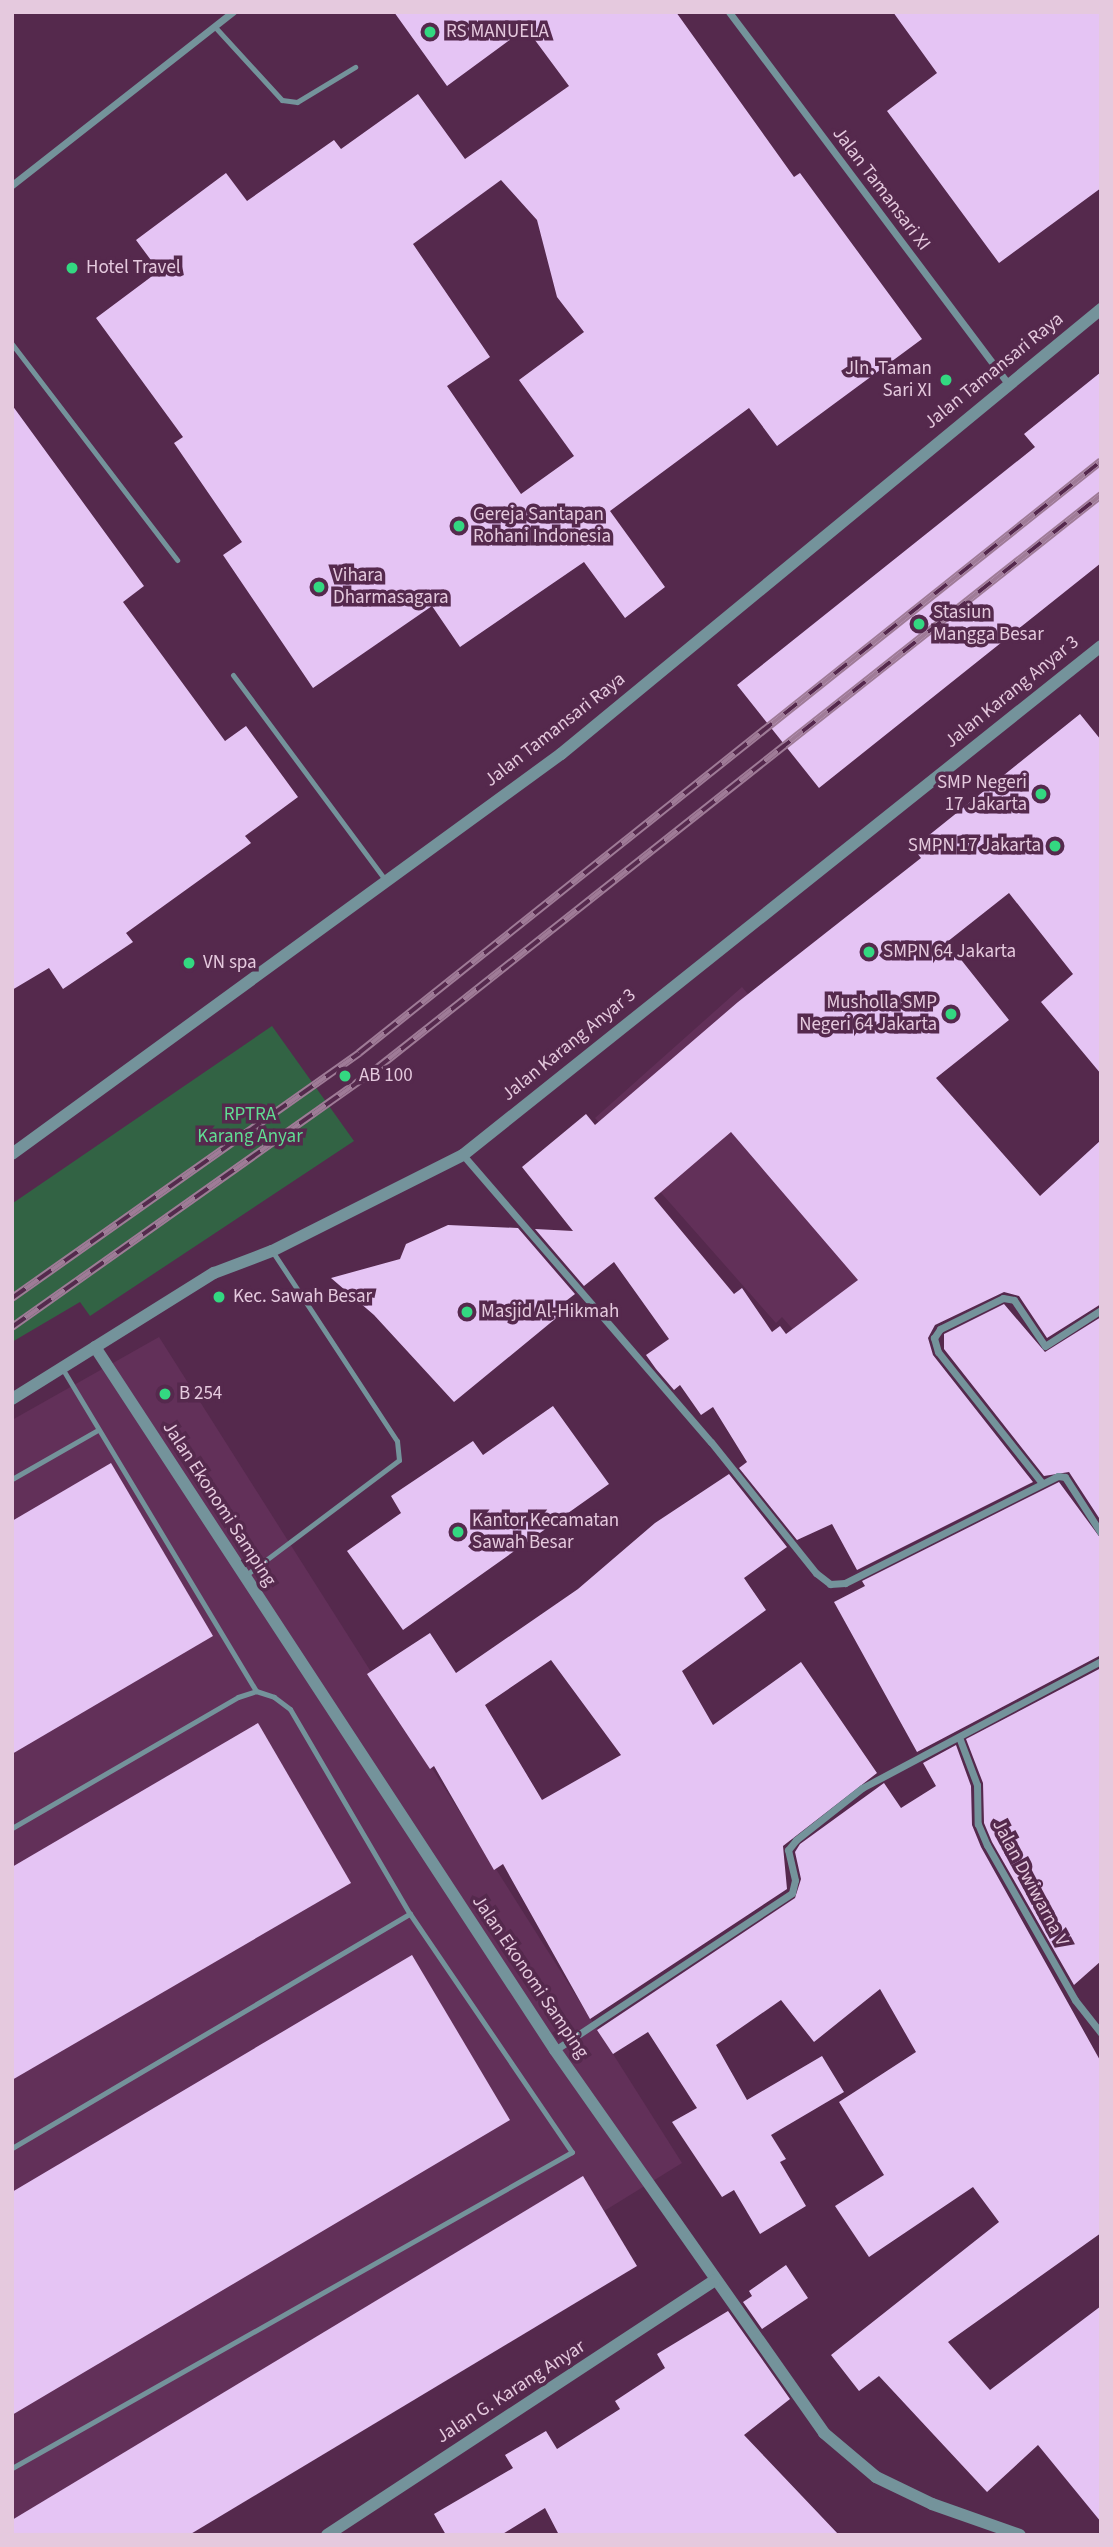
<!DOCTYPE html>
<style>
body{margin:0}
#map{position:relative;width:1113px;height:2547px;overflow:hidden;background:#55294d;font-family:"Source Sans 3",sans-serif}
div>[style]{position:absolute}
.built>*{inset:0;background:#623059}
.green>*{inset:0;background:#326344}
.building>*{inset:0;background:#e5c4f4}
.service>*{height:5px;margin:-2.5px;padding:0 2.5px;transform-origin:2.5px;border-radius:2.5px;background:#74939b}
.minor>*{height:7px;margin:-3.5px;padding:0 3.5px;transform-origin:3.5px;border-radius:3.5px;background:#74939b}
.tertiary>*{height:12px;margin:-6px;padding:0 6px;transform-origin:6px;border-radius:6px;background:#74939b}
.rail>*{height:8px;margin-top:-4px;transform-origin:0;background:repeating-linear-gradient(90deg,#55294d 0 16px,#9f7b97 0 32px);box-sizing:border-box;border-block:2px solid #9f7b97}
.dots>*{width:19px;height:19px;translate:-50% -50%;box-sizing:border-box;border:4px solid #55294d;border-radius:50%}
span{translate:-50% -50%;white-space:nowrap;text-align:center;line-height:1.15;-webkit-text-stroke:7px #55294d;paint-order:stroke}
.poi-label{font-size:19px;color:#e5c9de}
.left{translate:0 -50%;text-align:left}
.right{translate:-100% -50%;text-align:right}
.street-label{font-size:19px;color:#e5c9de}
.park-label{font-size:19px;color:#61dd93}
.frame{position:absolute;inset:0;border:14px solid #e5c9de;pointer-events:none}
</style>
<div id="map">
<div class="built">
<div style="clip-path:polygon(742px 987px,970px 1254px,830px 1371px,782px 1317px,776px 1323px,595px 1118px)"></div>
<div style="clip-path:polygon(159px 1337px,682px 2163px,78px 2535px,12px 2535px,12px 1420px)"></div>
</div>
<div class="green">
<div style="clip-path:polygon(272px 1026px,354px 1141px,90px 1316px,80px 1302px,12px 1342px,13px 1203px)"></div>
</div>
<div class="building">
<div style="clip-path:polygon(evenodd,394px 12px,676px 12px,794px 177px,800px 173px,922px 339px,777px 446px,749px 408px,610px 511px,665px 587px,625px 618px,584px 562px,460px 647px,432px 606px,313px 688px,223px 555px,242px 542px,174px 443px,183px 437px,96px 318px,159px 271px,136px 240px,226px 173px,247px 201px,334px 140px,341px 149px,418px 94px,465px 159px,569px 86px,526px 28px,447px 86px,394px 12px,501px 180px,537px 220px,557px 297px,584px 332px,519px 380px,574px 456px,521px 494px,447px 386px,490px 357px,413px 244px,501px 180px)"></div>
<div style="clip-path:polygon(893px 12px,1101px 12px,1101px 188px,999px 263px,887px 111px,937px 73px)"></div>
<div style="clip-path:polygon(1101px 372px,1101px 563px,819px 788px,737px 685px,1035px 447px,1024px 434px)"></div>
<div style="clip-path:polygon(12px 405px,144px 586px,123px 602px,225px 741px,246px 726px,298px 797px,245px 836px,251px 843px,126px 933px,133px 942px,63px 989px,49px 968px,12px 990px)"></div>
<div style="clip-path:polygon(evenodd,1080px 714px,1101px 740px,1101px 1074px,1041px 1002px,1073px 974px,1009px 893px,947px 942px,1009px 1020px,936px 1078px,1040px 1196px,1101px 1140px,1101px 1304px,1047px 1338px,1019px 1296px,1004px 1292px,935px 1325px,928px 1338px,933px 1355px,1033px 1482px,857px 1570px,832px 1524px,797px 1540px,739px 1468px,747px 1462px,713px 1407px,701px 1415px,680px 1385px,674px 1390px,656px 1369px,646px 1355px,669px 1339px,614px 1262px,584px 1286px,535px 1229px,573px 1231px,522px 1167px,586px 1114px,595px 1125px,738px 1002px,921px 858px,913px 848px,1080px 714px,731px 1132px,858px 1280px,786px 1334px,780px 1326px,772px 1332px,742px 1288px,734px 1294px,654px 1198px,731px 1132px)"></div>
<div style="clip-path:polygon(448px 1225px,518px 1228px,575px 1294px,562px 1304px,566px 1310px,454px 1402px,374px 1315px,331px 1278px,400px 1259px,406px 1244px)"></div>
<div style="clip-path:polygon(1004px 1304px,1045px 1352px,1101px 1317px,1101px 1521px,1069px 1472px,1044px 1476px,944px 1349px,944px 1334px)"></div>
<div style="clip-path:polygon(553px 1406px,609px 1484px,403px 1630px,347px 1551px,401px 1513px,391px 1496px,473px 1441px,483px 1455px)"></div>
<div style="clip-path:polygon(111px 1463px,213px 1636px,12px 1754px,12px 1521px)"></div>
<div style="clip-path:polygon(evenodd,729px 1474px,787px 1547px,744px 1578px,766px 1610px,682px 1671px,713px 1725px,801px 1662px,877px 1773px,783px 1846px,787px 1889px,590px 2019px,503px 1864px,494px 1870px,434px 1766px,430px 1769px,367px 1674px,430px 1633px,456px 1673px,578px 1589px,655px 1523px,729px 1474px,551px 1660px,621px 1755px,542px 1800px,485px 1705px,551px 1660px)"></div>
<div style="clip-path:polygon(1059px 1482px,1101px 1539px,1101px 1655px,917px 1752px,834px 1602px,865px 1586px,862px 1581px)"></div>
<div style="clip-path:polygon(1101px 1668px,1101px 1961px,1074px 1985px,992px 1842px,984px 1823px,983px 1783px,966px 1739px)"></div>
<div style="clip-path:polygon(258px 1723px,351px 1883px,12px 2080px,12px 1867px)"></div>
<div style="clip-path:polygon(956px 1745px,971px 1786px,972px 1825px,981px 1847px,1101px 2062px,1101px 2233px,948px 2342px,990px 2390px,1101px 2306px,1101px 2522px,1038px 2445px,987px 2492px,879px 2376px,859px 2391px,831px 2355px,999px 2222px,973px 2187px,869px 2257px,835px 2206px,884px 2175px,839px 2102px,916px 2052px,880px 1989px,814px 2042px,781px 2000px,716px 2045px,747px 2100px,822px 2056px,844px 2092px,771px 2135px,786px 2159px,780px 2162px,806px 2206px,760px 2234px,734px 2190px,722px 2197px,672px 2122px,697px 2108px,648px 2032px,613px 2054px,597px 2030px,795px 1898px,801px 1879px,795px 1852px,800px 1844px,884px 1783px,901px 1808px,936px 1786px,923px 1763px)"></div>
<div style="clip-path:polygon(412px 1955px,510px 2120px,12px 2415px,12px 2192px)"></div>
<div style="clip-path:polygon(583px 2176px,637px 2266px,189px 2535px,12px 2535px,12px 2520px)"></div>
<div style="clip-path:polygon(786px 2265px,808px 2298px,762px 2329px,743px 2302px,752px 2296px,749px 2291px)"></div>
<div style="clip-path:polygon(728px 2311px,790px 2399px,744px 2435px,839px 2535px,559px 2535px,545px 2508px,501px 2535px,446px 2535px,434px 2514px,513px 2468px,505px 2455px,546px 2431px,557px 2449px,620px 2409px,615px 2401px,665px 2368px,657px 2354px)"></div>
</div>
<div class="service">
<div style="left:215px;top:27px;width:99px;rotate:47.5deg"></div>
<div style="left:282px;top:100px;width:15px;rotate:8deg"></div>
<div style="left:297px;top:102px;width:68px;rotate:-31.1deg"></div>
<div style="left:12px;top:344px;width:272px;rotate:52.6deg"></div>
<div style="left:233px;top:675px;width:257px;rotate:53.4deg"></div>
<div style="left:62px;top:1368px;width:377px;rotate:59deg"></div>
<div style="left:12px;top:1479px;width:99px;rotate:-29.7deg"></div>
<div style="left:246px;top:1575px;width:191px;rotate:-36.9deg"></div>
<div style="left:399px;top:1460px;width:19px;rotate:-96deg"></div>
<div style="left:397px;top:1441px;width:227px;rotate:-123.3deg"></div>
<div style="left:12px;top:1828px;width:261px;rotate:-30.1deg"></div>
<div style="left:238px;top:1697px;width:19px;rotate:-18deg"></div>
<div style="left:256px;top:1691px;width:19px;rotate:18deg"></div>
<div style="left:274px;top:1697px;width:20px;rotate:37deg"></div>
<div style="left:290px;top:1709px;width:238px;rotate:59.7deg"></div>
<div style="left:410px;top:1914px;width:288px;rotate:55.8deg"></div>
<div style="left:572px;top:2152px;width:643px;rotate:150.56deg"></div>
<div style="left:12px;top:2148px;width:462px;rotate:-30.5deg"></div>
</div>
<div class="minor">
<div style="left:729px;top:12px;width:465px;rotate:53.1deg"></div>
<div style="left:12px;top:185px;width:281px;rotate:-38.1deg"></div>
<div style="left:463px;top:1155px;width:379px;rotate:49.2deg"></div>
<div style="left:711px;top:1442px;width:168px;rotate:51.3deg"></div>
<div style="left:816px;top:1573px;width:18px;rotate:38deg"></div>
<div style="left:830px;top:1584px;width:15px;rotate:-4deg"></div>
<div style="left:845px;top:1583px;width:238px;rotate:-26.7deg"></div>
<div style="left:1058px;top:1476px;width:7px;rotate:8deg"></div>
<div style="left:1065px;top:1477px;width:67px;rotate:57.3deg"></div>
<div style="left:1042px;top:1483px;width:167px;rotate:-128.4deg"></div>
<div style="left:938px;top:1352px;width:15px;rotate:-106deg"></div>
<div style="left:934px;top:1338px;width:11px;rotate:-56deg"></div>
<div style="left:940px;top:1329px;width:70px;rotate:-26.2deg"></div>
<div style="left:1003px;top:1298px;width:11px;rotate:10deg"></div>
<div style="left:1014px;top:1300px;width:55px;rotate:56deg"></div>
<div style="left:1045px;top:1346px;width:67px;rotate:-32.7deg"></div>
<div style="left:959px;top:1737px;width:51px;rotate:69.4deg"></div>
<div style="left:977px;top:1785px;width:39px;rotate:89deg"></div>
<div style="left:978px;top:1824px;width:23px;rotate:67deg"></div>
<div style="left:987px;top:1845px;width:178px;rotate:60.4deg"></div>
<div style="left:1075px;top:2000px;width:42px;rotate:51.8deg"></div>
<div style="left:555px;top:2050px;width:284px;rotate:-33.5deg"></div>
<div style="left:792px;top:1893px;width:13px;rotate:-77deg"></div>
<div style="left:795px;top:1880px;width:31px;rotate:-103deg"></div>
<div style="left:788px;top:1850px;width:13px;rotate:-51deg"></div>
<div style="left:796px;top:1840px;width:84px;rotate:-38.2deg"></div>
<div style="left:862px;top:1788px;width:271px;rotate:-28deg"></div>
</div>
<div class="tertiary">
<div style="left:12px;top:1154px;width:679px;rotate:-36.08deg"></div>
<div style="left:561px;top:754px;width:700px;rotate:-39.49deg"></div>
<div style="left:95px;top:1347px;width:840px;rotate:56.8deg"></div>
<div style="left:555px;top:2050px;width:468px;rotate:54.9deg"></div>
<div style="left:824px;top:2433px;width:68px;rotate:40.2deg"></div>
<div style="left:876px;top:2477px;width:62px;rotate:25.7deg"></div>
<div style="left:932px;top:2504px;width:93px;rotate:19.4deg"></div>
<div style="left:12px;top:1399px;width:238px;rotate:-32deg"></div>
<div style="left:214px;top:1273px;width:62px;rotate:-20.8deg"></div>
<div style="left:272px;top:1251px;width:214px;rotate:-26.7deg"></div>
<div style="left:463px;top:1155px;width:816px;rotate:-38.58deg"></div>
<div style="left:327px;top:2535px;width:463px;rotate:-33.3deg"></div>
</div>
<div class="rail">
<div style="left:12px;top:1298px;width:425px;rotate:-35.2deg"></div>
<div style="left:359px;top:1053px;width:949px;rotate:-38.58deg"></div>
<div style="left:12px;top:1327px;width:446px;rotate:-35.3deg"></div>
<div style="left:376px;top:1069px;width:925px;rotate:-38.37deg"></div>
</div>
<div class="dots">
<div style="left:430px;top:32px;background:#33d881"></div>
<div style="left:72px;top:268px;background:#33d881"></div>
<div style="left:946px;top:380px;background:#33d881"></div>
<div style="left:459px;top:526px;background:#33d881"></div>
<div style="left:319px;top:587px;background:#33d881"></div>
<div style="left:919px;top:624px;background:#33d881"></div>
<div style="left:1041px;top:794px;background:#33d881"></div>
<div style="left:1055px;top:846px;background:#33d881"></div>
<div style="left:869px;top:952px;background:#33d881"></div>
<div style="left:189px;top:963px;background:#33d881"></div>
<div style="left:951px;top:1014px;background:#33d881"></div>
<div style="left:345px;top:1076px;background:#33d881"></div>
<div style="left:219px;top:1297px;background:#33d881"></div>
<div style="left:467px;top:1312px;background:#33d881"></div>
<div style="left:165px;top:1394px;background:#33d881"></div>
<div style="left:458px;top:1532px;background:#33d881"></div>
</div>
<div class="poi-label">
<span class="left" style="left:446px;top:32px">RS MANUELA</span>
<span class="left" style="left:86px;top:268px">Hotel Travel</span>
<span class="right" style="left:932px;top:380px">Jln. Taman<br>Sari XI</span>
<span class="left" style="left:473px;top:526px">Gereja Santapan<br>Rohani Indonesia</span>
<span class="left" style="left:333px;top:587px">Vihara<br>Dharmasagara</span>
<span class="left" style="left:933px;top:624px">Stasiun<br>Mangga Besar</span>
<span class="right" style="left:1027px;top:794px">SMP Negeri<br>17 Jakarta</span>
<span class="right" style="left:1041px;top:846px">SMPN 17 Jakarta</span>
<span class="left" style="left:883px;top:952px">SMPN 64 Jakarta</span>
<span class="left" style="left:203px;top:963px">VN spa</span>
<span class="right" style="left:937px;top:1014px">Musholla SMP<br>Negeri 64 Jakarta</span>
<span class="left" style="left:359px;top:1076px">AB 100</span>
<span class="left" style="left:233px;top:1297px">Kec. Sawah Besar</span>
<span class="left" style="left:481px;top:1312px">Masjid Al-Hikmah</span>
<span class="left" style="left:179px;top:1394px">B 254</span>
<span class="left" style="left:472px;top:1532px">Kantor Kecamatan<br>Sawah Besar</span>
</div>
<div class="street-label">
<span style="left:881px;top:189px;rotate:53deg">Jalan Tamansari XI</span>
<span style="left:994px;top:371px;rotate:-39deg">Jalan Tamansari Raya</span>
<span style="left:1012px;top:692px;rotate:-39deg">Jalan Karang Anyar 3</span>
<span style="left:555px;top:730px;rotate:-38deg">Jalan Tamansari Raya</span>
<span style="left:569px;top:1045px;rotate:-39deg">Jalan Karang Anyar 3</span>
<span style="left:219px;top:1504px;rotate:57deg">Jalan Ekonomi Samping</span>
<span style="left:1030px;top:1883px;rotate:62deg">Jalan Dwiwarna V</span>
<span style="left:530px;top:1977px;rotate:56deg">Jalan Ekonomi Samping</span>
<span style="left:511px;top:2392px;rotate:-33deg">Jalan G. Karang Anyar</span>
</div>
<div class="park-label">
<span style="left:250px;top:1126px">RPTRA<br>Karang Anyar</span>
</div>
<div class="frame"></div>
</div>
